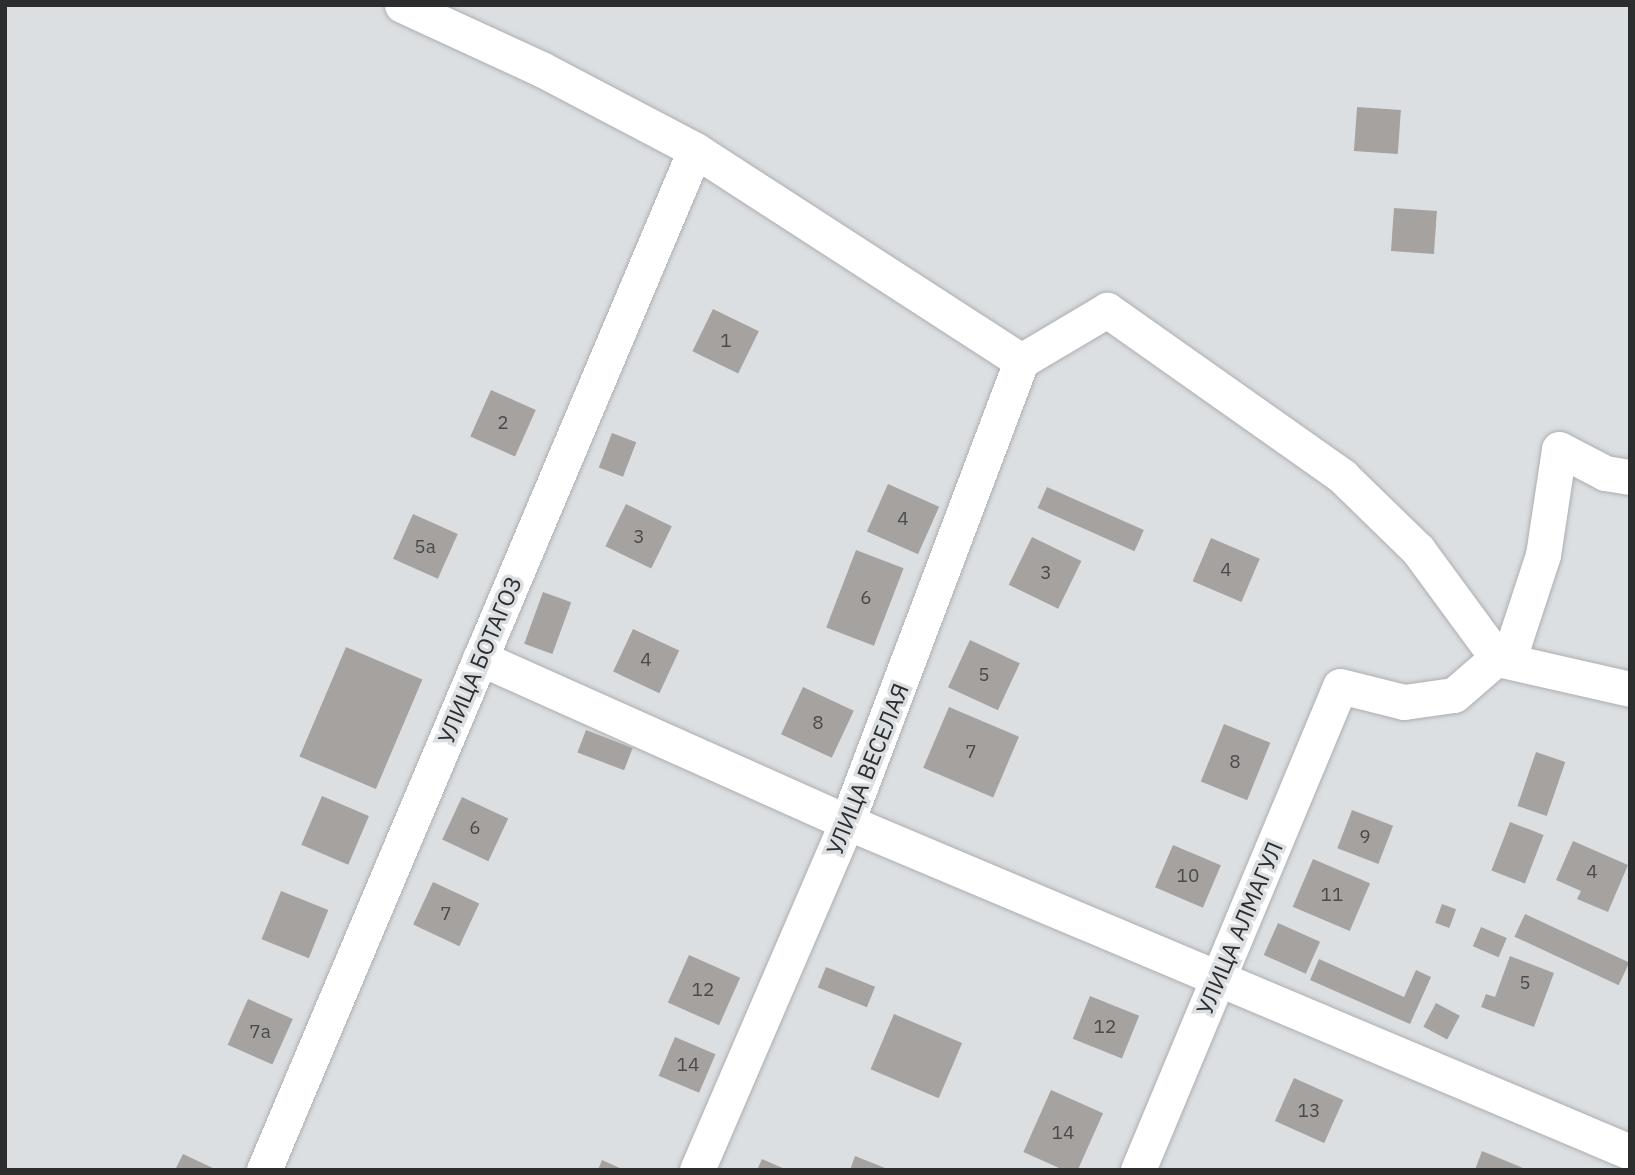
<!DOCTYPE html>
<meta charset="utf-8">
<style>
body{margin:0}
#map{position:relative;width:1635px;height:1175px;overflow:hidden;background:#dcdfe2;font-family:"IBM Plex Sans",sans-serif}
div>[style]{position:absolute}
.building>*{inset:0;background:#a6a2a0;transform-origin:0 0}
.roads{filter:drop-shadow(0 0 2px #acaeb1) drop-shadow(0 0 2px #acaeb1)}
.minor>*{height:35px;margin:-17.5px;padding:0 17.5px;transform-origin:17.5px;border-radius:17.5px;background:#fff}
span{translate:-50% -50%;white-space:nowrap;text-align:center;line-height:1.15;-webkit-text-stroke:7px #dcdfe2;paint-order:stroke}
.number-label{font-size:19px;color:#4a4a4a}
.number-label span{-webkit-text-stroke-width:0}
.street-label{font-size:23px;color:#2c2d2e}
.frame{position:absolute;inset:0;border:7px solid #2c2d2e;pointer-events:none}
</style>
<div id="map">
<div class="building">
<div style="left:1357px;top:107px;width:44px;height:44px;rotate:4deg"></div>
<div style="left:1394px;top:208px;width:43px;height:43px;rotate:4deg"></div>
<div style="left:713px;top:309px;width:51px;height:47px;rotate:26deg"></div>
<div style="left:491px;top:390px;width:49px;height:51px;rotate:24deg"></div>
<div style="left:612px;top:433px;width:26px;height:37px;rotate:21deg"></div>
<div style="left:888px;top:484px;width:56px;height:52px;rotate:24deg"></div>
<div style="left:1047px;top:487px;width:106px;height:23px;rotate:24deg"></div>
<div style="left:626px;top:504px;width:51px;height:47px;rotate:26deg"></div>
<div style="left:413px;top:514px;width:49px;height:49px;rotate:24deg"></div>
<div style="left:1032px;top:537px;width:55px;height:53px;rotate:26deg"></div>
<div style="left:1211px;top:538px;width:53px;height:47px;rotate:23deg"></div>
<div style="left:856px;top:550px;width:51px;height:83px;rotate:21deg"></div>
<div style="left:543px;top:592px;width:30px;height:55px;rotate:20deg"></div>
<div style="left:633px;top:629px;width:51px;height:47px;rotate:25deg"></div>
<div style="left:970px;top:640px;width:55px;height:52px;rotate:25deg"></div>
<div style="left:346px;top:647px;width:83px;height:119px;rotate:23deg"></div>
<div style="left:803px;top:687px;width:56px;height:52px;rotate:25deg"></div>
<div style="left:949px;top:707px;width:76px;height:66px;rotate:23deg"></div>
<div style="left:1224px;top:724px;width:50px;height:62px;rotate:22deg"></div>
<div style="left:586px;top:730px;width:50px;height:24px;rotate:21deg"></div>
<div style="left:1536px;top:752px;width:31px;height:57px;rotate:19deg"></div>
<div style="left:322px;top:796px;width:51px;height:53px;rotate:23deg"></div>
<div style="left:462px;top:797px;width:51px;height:47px;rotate:25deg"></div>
<div style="left:1352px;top:810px;width:44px;height:41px;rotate:21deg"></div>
<div style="left:1510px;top:822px;width:36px;height:52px;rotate:21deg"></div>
<div style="clip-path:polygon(1573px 841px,1628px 865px,1608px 912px,1577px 899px,1581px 891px,1556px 880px)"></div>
<div style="left:1173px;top:845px;width:52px;height:46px;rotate:23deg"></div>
<div style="left:1313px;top:859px;width:62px;height:52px;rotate:23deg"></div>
<div style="left:433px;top:882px;width:51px;height:47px;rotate:25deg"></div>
<div style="left:281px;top:891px;width:51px;height:52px;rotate:22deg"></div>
<div style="left:1442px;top:904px;width:15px;height:20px;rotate:20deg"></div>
<div style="left:1525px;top:914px;width:115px;height:25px;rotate:25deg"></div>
<div style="left:1278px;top:923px;width:46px;height:35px;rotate:24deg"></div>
<div style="left:1481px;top:927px;width:28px;height:21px;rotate:23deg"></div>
<div style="left:689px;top:955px;width:56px;height:52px;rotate:24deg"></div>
<div style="clip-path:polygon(1510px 956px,1554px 973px,1534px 1027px,1481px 1007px,1486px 994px,1495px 997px)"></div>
<div style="clip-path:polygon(1319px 959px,1404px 997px,1416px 970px,1431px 977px,1410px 1024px,1310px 980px)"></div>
<div style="left:826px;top:967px;width:53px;height:22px;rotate:22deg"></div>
<div style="left:1090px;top:996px;width:53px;height:46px;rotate:22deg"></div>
<div style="left:248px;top:999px;width:49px;height:50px;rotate:24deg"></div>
<div style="left:1436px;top:1003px;width:27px;height:27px;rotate:28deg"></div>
<div style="left:894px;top:1014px;width:74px;height:60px;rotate:23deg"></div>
<div style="left:675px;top:1037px;width:44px;height:42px;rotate:23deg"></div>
<div style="left:1294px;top:1078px;width:54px;height:47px;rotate:24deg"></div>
<div style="left:1051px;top:1090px;width:57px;height:68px;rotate:24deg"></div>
<div style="clip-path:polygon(1482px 1151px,1528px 1170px,1475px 1170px)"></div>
<div style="clip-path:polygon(183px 1154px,217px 1170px,175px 1170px)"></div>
<div style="clip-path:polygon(855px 1156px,890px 1170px,850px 1170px)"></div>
<div style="clip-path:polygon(762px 1159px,787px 1170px,757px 1170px)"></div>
<div style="clip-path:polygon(602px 1160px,624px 1170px,598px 1170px)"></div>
</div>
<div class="roads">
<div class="minor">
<div style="left:402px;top:5px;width:153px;rotate:24.7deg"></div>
<div style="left:541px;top:69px;width:174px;rotate:27.7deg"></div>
<div style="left:695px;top:150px;width:388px;rotate:32.9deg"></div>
<div style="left:1021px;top:361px;width:100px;rotate:-30.7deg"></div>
<div style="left:1107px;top:310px;width:288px;rotate:35.2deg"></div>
<div style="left:1342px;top:476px;width:106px;rotate:44.2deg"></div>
<div style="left:1418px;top:550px;width:135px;rotate:53.7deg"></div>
<div style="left:1498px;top:659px;width:135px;rotate:12.8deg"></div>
<div style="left:480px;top:658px;width:402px;rotate:24.1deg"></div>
<div style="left:847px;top:822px;width:850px;rotate:22.85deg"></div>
<div style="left:264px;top:1170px;width:1107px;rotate:-67.09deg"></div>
<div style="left:697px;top:1170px;width:379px;rotate:-66.7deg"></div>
<div style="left:847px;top:822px;width:493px;rotate:-69.3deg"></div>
<div style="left:1138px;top:1170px;width:524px;rotate:-67.35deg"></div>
<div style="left:1340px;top:686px;width:66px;rotate:14deg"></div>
<div style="left:1404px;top:702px;width:50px;rotate:-8deg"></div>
<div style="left:1454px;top:695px;width:79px;rotate:-40.9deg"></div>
<div style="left:1514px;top:643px;width:93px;rotate:-71.8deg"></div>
<div style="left:1543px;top:555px;width:107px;rotate:-81.4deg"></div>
<div style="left:1559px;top:449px;width:52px;rotate:27.6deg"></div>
<div style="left:1605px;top:473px;width:25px;rotate:9deg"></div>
</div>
</div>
<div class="number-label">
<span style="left:726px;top:341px">1</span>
<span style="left:503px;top:423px">2</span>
<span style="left:903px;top:519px">4</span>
<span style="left:639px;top:537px">3</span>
<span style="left:425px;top:547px">5а</span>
<span style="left:1226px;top:570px">4</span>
<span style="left:1046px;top:573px">3</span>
<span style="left:866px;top:598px">6</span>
<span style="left:646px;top:660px">4</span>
<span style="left:984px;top:675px">5</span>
<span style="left:818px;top:723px">8</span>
<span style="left:971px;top:752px">7</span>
<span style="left:1235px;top:762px">8</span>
<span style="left:475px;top:828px">6</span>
<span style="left:1365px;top:837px">9</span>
<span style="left:1592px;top:872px">4</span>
<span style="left:1188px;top:876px">10</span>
<span style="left:1332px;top:895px">11</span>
<span style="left:446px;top:914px">7</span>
<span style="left:1525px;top:983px">5</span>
<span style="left:703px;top:990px">12</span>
<span style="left:1105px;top:1027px">12</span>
<span style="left:260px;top:1032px">7а</span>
<span style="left:688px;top:1065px">14</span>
<span style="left:1309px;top:1111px">13</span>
<span style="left:1063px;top:1133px">14</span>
</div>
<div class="street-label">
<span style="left:479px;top:660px;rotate:-67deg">УЛИЦА БОТАГОЗ</span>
<span style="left:867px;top:769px;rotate:-68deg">УЛИЦА ВЕСЕЛАЯ</span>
<span style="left:1239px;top:928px;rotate:-67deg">УЛИЦА АЛМАГУЛ</span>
</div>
<div class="frame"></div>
</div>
